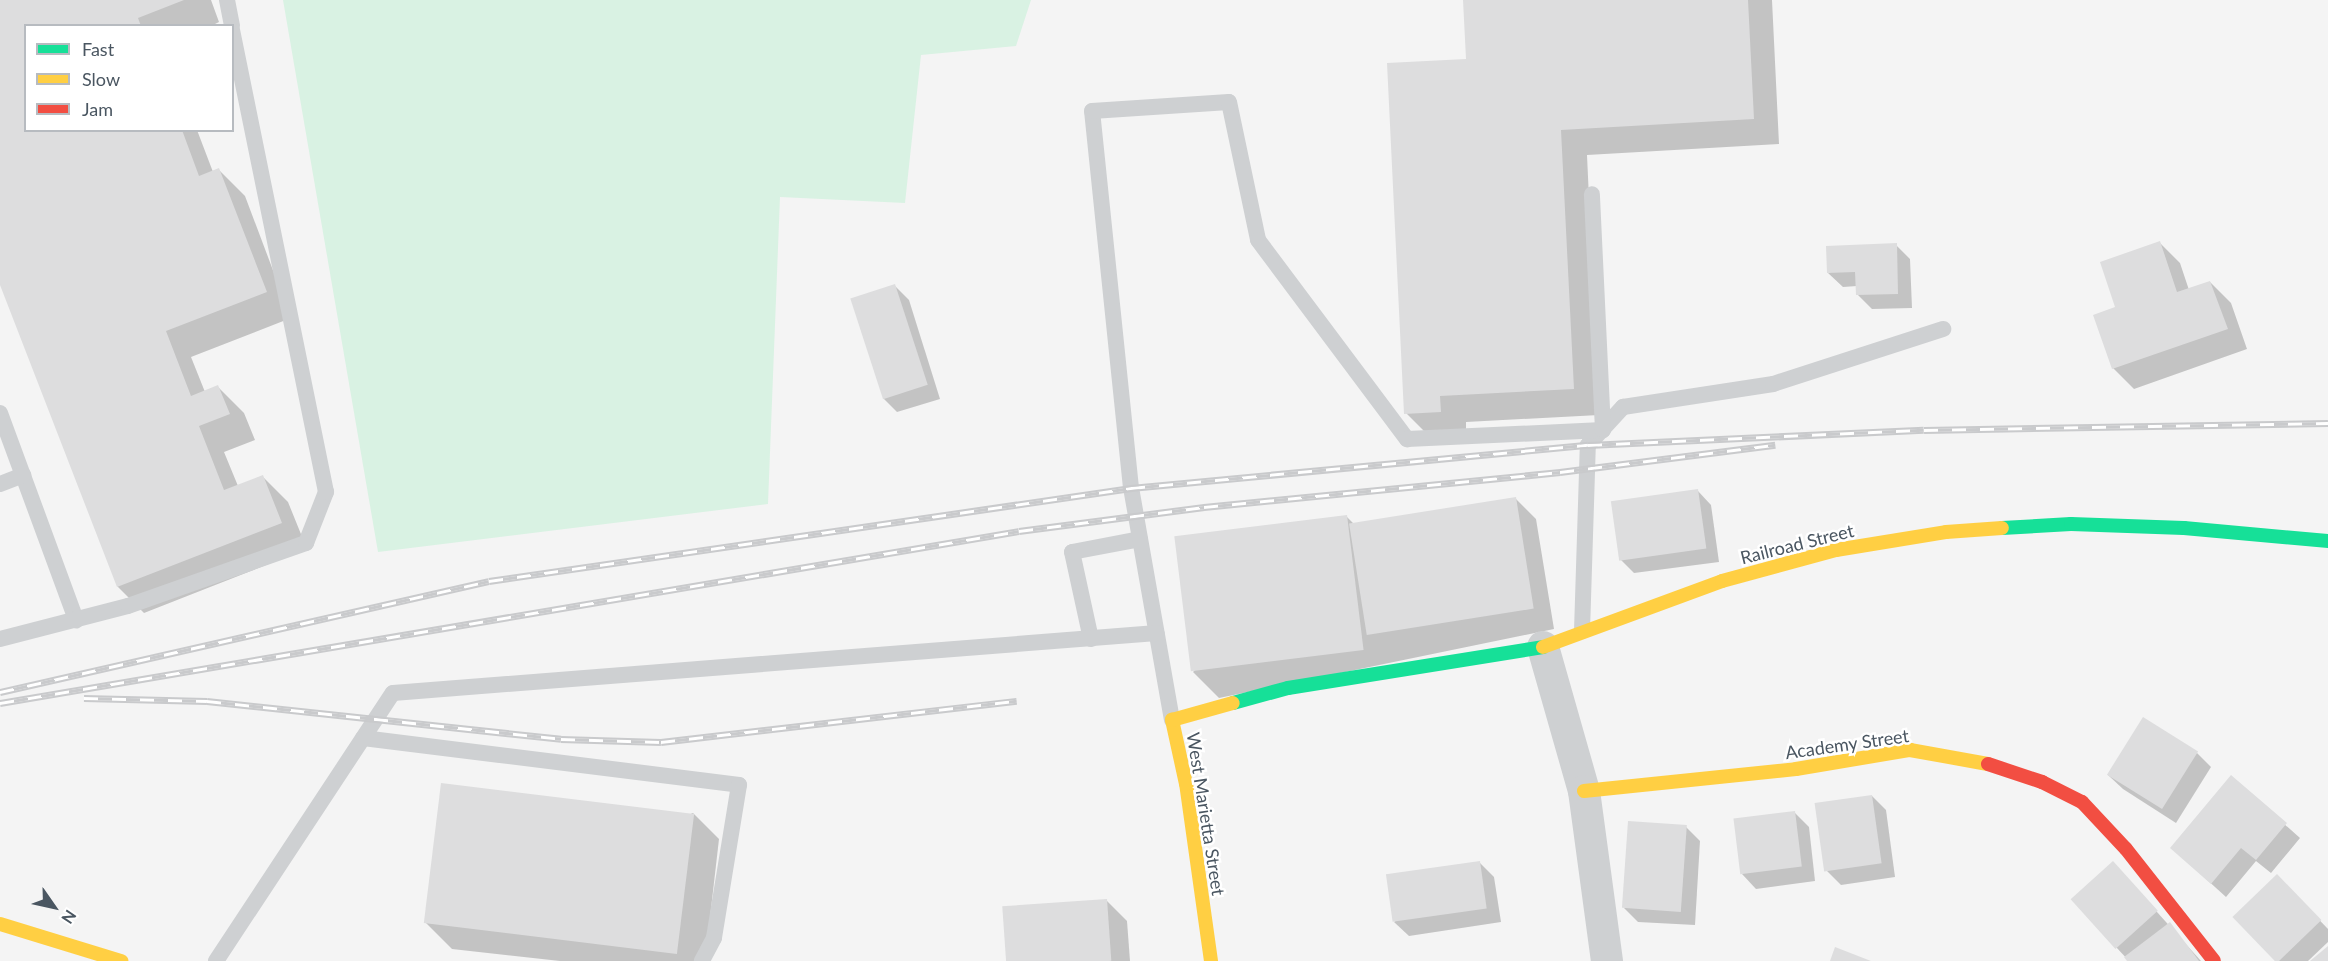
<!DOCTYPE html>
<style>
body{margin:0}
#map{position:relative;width:2328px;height:961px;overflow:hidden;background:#f4f4f4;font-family:Lato,sans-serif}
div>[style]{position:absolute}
.green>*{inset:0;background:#d9f2e3}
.shadow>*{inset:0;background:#0003}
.building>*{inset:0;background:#ddddde;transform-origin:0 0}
.lane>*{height:16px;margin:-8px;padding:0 8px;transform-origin:8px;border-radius:8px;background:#ced0d2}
.street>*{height:32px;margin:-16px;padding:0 16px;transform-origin:16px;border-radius:16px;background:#ced0d2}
.fast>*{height:14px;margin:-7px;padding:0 7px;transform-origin:7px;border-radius:7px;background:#16e098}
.slow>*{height:14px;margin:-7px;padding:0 7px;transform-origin:7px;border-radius:7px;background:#ffcf43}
.jam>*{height:14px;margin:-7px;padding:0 7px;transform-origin:7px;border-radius:7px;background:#f24e42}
.rail>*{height:7px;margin-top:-3.5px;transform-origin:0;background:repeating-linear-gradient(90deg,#fff 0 14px,#c9cacc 0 28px);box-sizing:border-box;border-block:2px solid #c9cacc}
span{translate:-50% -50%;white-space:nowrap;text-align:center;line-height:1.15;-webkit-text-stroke:5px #fff;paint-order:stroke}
.street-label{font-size:18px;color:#4a5661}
.legend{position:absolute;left:24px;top:24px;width:210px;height:108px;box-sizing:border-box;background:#fff;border:2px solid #b7bbc0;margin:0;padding:8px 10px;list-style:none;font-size:18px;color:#4a5661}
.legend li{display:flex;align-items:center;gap:12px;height:30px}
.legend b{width:30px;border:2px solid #b7bbc0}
.north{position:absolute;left:24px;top:877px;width:60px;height:60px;-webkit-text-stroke:4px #fff;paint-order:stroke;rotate:124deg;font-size:16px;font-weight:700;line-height:24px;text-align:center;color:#4a5661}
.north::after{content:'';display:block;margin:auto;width:21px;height:27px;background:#4a5661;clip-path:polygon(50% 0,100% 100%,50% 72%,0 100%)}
</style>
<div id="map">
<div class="green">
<div style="clip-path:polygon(283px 0,1031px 0,1016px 46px,921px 55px,905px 203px,780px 197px,768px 504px,378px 552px)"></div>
</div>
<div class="shadow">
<div style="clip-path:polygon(0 0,211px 0,219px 22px,211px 26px,26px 26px,26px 130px,197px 130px,213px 172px,219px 170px,245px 196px,291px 318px,191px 357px,205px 392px,218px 387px,244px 413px,255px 440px,224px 452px,238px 486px,262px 476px,288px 502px,307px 549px,144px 613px,118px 587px,0 281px)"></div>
<div style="clip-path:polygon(1465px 0,1772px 0,1779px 144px,1587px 155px,1599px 415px,1466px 422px,1466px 437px,1432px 439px,1406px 413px,1468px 61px)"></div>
<div style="clip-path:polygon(2159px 242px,2180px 263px,2189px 290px,2210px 282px,2231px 303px,2247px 349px,2134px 389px,2113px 368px,2117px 308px)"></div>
<div style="clip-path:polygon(1896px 245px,1910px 259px,1912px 308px,1872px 309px,1857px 294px,1857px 286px,1843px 287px,1828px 273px)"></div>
<div style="clip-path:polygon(895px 286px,909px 300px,940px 399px,897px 412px,883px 398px)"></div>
<div style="clip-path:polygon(1697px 490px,1711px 505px,1719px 562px,1634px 573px,1620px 559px)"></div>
<div style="clip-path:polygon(1515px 498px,1536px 519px,1554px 629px,1219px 698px,1193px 672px,1346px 516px,1355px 525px)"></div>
<div style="clip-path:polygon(2197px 753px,2211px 767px,2176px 823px,2123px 789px,2108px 775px)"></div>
<div style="clip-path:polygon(2231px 777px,2300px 838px,2271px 873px,2256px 861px,2226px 897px,2172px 848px)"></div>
<div style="clip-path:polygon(1872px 796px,1886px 810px,1895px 877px,1841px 885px,1826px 870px)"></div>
<div style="clip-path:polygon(1794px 812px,1809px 827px,1815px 881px,1756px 889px,1742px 874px)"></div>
<div style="clip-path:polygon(693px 813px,719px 839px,705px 961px,560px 961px,452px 949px,426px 923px)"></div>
<div style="clip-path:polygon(1686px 827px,1700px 841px,1695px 925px,1638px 922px,1624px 908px)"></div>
<div style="clip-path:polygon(1480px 863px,1494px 877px,1501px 922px,1409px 936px,1394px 922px)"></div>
<div style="clip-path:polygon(2113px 863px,2201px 961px,2129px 961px,2116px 947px,2073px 899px)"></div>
<div style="clip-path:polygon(2277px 876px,2328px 929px,2328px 942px,2308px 961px,2278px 961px,2235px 917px)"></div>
<div style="clip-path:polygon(1106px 900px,1127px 921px,1130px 961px,1007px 961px)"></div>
</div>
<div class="building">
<div style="clip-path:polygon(0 0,184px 0,138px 18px,141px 26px,26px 26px,26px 130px,182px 130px,199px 176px,219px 168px,267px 292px,166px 331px,191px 396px,218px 385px,230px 414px,199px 426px,224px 490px,263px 475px,282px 523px,117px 587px,0 285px)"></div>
<div style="clip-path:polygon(1463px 0,1748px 0,1754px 119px,1561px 130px,1574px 389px,1440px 396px,1441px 412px,1404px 414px,1387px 63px,1466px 59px)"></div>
<div style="clip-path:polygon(2160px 241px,2177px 292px,2210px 281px,2228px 329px,2112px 369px,2093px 315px,2115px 307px,2100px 262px)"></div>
<div style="clip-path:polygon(1897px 243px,1898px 294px,1856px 295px,1855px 272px,1827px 273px,1826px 246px)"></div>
<div style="left:895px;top:284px;width:106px;height:47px;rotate:72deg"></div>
<div style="left:1698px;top:489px;width:60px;height:88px;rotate:82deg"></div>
<div style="left:1516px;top:497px;width:113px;height:169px;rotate:81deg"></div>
<div style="left:1347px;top:515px;width:136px;height:174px;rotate:83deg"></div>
<div style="left:2143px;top:717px;width:65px;height:68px;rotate:32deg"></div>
<div style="clip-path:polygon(2231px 775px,2287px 823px,2256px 860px,2241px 848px,2211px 884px,2170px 848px)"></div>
<div style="left:441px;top:783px;width:255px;height:141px;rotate:7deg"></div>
<div style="left:1872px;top:795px;width:69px;height:58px;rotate:82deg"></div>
<div style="left:1795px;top:811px;width:56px;height:62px;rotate:83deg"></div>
<div style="left:1628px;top:821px;width:59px;height:87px;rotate:4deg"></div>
<div style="left:1480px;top:861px;width:48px;height:95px;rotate:82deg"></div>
<div style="left:2113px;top:861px;width:67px;height:57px;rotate:48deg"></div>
<div style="left:2277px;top:874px;width:64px;height:62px;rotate:46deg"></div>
<div style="left:1107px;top:899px;width:62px;height:105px;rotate:86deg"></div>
<div style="clip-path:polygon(2170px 922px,2199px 961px,2127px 961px,2124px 957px)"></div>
<div style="clip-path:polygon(2328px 946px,2328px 961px,2310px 961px)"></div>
<div style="clip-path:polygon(1835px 947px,1871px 961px,1830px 961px)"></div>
</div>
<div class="lane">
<div style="left:227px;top:0;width:26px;rotate:79deg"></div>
<div style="left:0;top:413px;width:221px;rotate:69.8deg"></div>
<div style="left:0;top:484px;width:25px;rotate:-21deg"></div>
<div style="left:1582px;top:631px;width:186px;rotate:-88.2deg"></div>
<div style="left:1588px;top:445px;width:52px;rotate:-47.4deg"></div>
<div style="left:1623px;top:407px;width:152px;rotate:-8.7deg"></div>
<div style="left:1773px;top:384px;width:179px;rotate:-17.9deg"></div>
<div style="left:0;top:639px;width:132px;rotate:-14.5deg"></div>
<div style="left:128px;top:606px;width:189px;rotate:-19.5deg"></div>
<div style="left:306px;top:543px;width:55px;rotate:-68.6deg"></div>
<div style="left:326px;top:492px;width:471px;rotate:-101.5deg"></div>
<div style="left:1091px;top:639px;width:89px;rotate:-102.3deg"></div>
<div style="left:1072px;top:552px;width:69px;rotate:-10.8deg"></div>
<div style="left:1172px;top:720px;width:236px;rotate:-100deg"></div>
<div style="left:1131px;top:488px;width:379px;rotate:-95.9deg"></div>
<div style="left:1092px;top:111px;width:137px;rotate:-3.8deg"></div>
<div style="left:1229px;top:102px;width:141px;rotate:78.1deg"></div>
<div style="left:1258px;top:240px;width:249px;rotate:53.2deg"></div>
<div style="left:1407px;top:439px;width:196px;rotate:-2.6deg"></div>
<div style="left:1603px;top:430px;width:236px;rotate:-92.7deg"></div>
<div style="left:363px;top:738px;width:379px;rotate:7.1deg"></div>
<div style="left:739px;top:785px;width:155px;rotate:99.3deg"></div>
<div style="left:714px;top:938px;width:26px;rotate:118deg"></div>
<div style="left:216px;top:961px;width:321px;rotate:-56.6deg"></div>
<div style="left:393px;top:693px;width:766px;rotate:-4.49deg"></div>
</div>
<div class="street">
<div style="left:1543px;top:647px;width:150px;rotate:74.1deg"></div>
<div style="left:1584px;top:791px;width:172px;rotate:82.3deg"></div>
</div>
<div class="fast">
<div style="left:2002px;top:528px;width:69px;rotate:-3.3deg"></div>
<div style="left:2071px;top:524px;width:113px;rotate:2deg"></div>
<div style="left:2184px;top:528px;width:145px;rotate:5.2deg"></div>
<div style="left:1233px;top:703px;width:57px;rotate:-15.3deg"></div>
<div style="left:1288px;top:688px;width:258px;rotate:-9.1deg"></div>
</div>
<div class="slow">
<div style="left:1543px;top:647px;width:191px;rotate:-20.2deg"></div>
<div style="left:1722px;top:581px;width:118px;rotate:-15.2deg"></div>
<div style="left:1836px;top:550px;width:111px;rotate:-9.3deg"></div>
<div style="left:1946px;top:532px;width:56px;rotate:-4.1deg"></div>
<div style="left:1584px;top:791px;width:213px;rotate:-5.9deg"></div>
<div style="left:1796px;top:769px;width:116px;rotate:-9.5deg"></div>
<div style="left:1910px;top:750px;width:79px;rotate:10.2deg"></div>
<div style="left:0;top:924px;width:127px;rotate:17deg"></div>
<div style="left:1211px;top:961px;width:179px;rotate:-98deg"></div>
<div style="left:1186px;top:784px;width:66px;rotate:-102.3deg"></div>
<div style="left:1172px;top:720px;width:63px;rotate:-15.6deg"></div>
</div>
<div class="jam">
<div style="left:1988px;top:764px;width:57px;rotate:18.4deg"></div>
<div style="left:2042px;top:782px;width:45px;rotate:26.6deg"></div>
<div style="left:2082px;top:802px;width:64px;rotate:46.9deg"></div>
<div style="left:2126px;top:849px;width:142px;rotate:51.8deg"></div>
</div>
<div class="rail">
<div style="left:0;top:692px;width:501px;rotate:-12.79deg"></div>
<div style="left:489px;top:581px;width:649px;rotate:-8.24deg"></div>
<div style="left:1131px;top:488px;width:459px;rotate:-5.4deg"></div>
<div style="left:1588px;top:445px;width:336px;rotate:-2.6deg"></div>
<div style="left:1924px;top:430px;width:404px;rotate:-1deg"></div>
<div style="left:84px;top:698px;width:123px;rotate:1.4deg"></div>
<div style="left:207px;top:701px;width:356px;rotate:6.1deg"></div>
<div style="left:561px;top:739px;width:100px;rotate:1.7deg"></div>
<div style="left:661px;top:742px;width:358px;rotate:-6.6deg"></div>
<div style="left:0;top:703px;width:1033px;rotate:-9.58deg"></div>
<div style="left:1019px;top:531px;width:187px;rotate:-7.4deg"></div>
<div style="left:1204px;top:507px;width:358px;rotate:-5.6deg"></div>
<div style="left:1560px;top:472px;width:217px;rotate:-7.2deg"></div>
</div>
<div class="street-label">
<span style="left:1797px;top:544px;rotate:-14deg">Railroad Street</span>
<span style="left:1847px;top:744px;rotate:-8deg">Academy Street</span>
<span style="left:1206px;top:814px;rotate:81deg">West Marietta Street</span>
</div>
<ul class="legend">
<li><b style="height:8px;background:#16e098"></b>Fast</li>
<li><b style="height:8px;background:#ffcf43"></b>Slow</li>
<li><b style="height:8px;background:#f24e42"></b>Jam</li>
</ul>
<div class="north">N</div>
</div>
